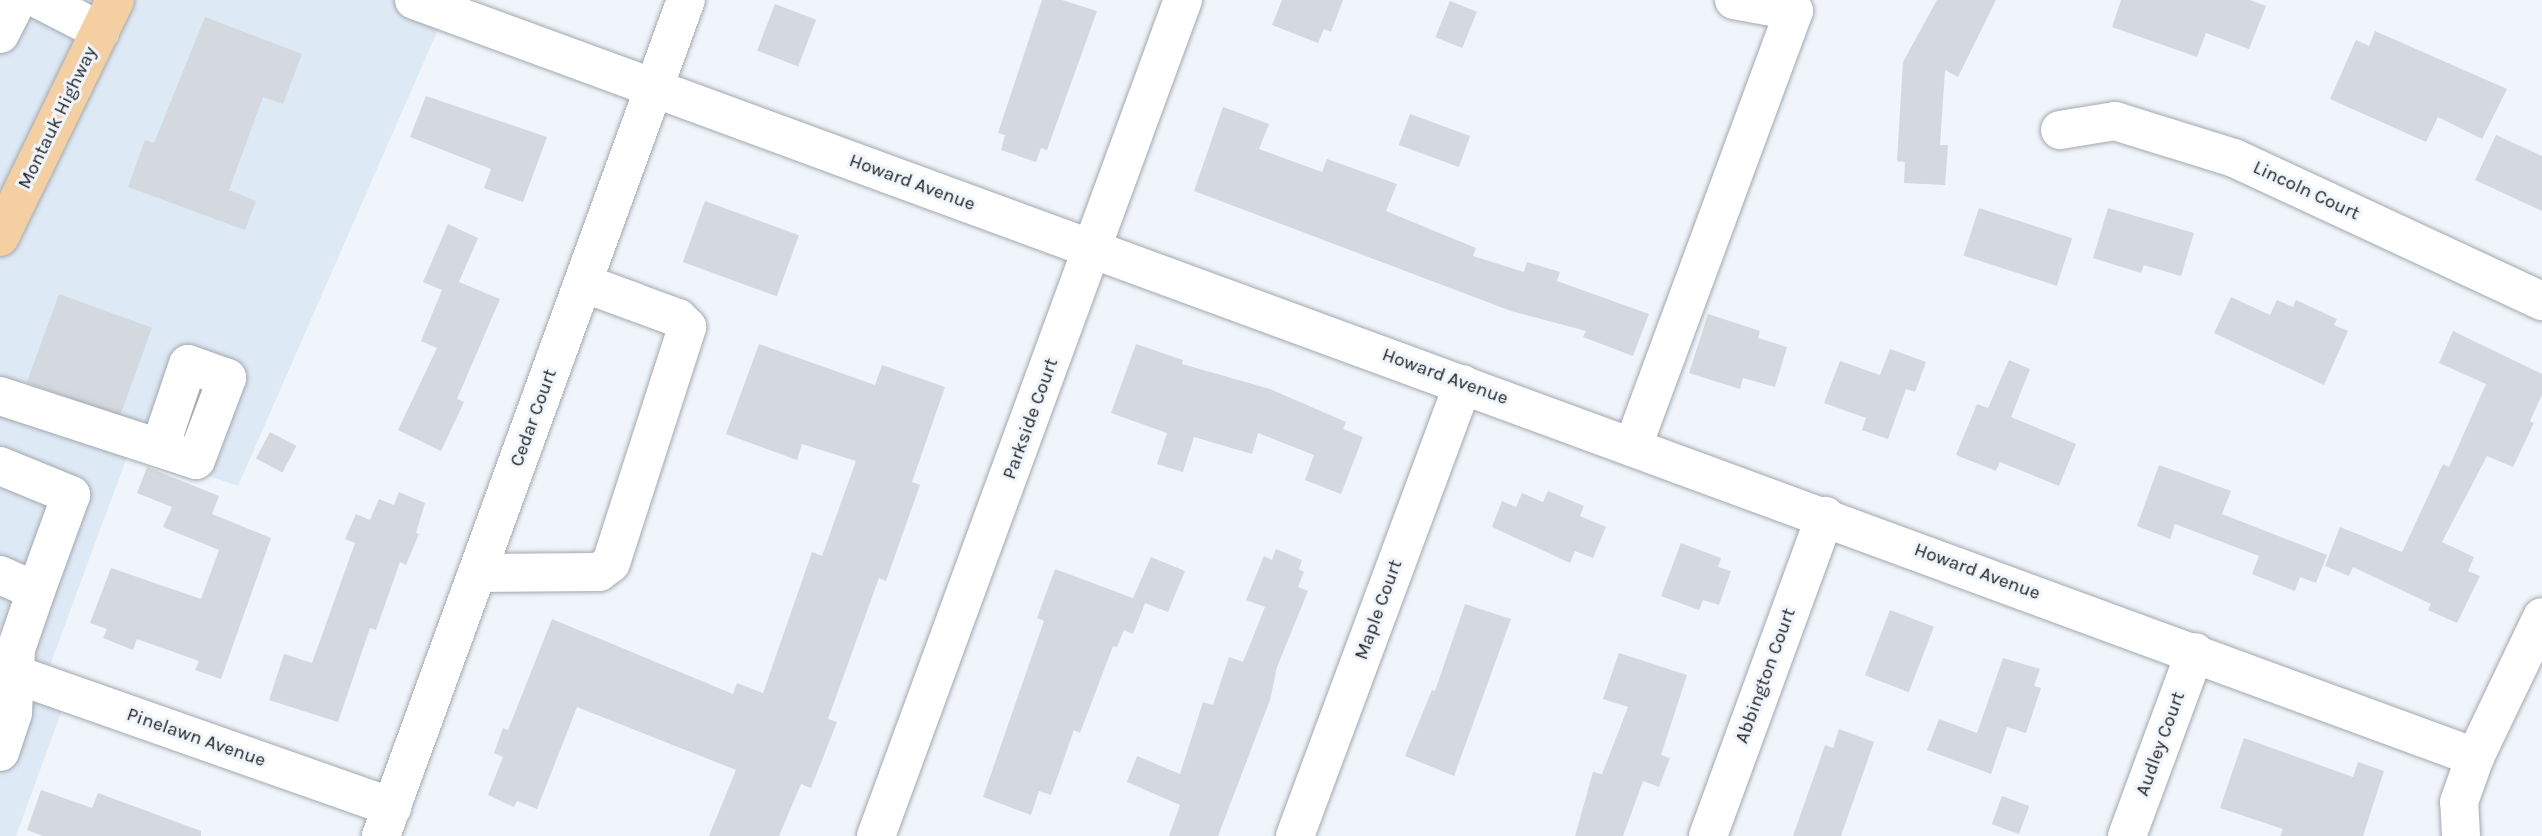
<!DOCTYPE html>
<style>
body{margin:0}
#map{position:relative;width:2542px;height:836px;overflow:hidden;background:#eff5fb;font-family:Karla,sans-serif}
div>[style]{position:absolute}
.built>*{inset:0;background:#dde9f5}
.building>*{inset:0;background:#d3d9de;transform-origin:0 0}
.roads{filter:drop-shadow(0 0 2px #a3a8ae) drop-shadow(0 0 2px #a3a8ae)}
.minor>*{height:38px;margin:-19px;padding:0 19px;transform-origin:19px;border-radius:19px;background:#fff}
.major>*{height:38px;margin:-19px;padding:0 19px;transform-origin:19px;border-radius:19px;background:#f4cfa2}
span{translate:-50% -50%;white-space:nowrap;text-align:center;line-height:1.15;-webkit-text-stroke:6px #eff5fb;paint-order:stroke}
.street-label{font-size:19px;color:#242629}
</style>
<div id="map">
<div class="built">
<div style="clip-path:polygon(0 0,451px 0,238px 486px,130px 449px,40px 692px,65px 702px,16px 836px,0 836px)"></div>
</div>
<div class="building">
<div style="clip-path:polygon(1042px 0,1062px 0,1097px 11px,1047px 150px,1041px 148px,1036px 162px,1001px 150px,1005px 135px,998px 133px)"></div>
<div style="clip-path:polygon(1282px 0,1343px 0,1331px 32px,1324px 29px,1318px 43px,1272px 25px)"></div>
<div style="clip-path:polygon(1937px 0,1996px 0,1958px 77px,1945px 70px,1940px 145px,1948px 145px,1945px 185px,1904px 183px,1905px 162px,1897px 161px,1903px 62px)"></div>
<div style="clip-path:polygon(2121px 0,2250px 0,2266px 6px,2249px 49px,2206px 33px,2197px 57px,2112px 27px)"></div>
<div style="left:1450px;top:1px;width:29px;height:39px;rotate:22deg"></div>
<div style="left:775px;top:4px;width:44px;height:50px;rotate:21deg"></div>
<div style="clip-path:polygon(205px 17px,302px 54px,283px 104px,263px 97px,229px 190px,256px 201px,245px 230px,128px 187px,145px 140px,154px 143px)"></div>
<div style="clip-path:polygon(2375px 31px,2507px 89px,2482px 139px,2438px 117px,2426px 142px,2330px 99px,2356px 40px,2369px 46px)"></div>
<div style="clip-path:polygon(426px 96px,547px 137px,523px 202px,484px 188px,491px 169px,410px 137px)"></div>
<div style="clip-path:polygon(1223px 107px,1269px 124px,1259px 149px,1322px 172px,1327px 159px,1397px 184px,1386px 211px,1476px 248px,1473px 256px,1524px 272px,1527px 262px,1560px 272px,1557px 281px,1649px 314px,1633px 356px,1583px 337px,1586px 331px,1511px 311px,1194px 191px)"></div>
<div style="left:1410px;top:114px;width:64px;height:33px;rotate:20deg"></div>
<div style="clip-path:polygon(2496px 135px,2542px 156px,2542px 211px,2475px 180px)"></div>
<div style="left:705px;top:201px;width:100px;height:65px;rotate:20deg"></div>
<div style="left:1979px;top:208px;width:98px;height:50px;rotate:18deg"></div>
<div style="clip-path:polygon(2108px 208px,2194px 233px,2181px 276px,2144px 265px,2141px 273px,2093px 258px)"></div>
<div style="clip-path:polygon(448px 224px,478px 238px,459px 282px,500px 299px,457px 399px,464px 402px,441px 451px,398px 430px,437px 348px,421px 341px,442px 290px,423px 282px)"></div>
<div style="left:59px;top:294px;width:99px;height:94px;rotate:20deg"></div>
<div style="clip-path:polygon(2231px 297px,2270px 315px,2277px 300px,2293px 307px,2296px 300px,2337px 319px,2334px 325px,2348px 331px,2324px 385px,2214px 333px)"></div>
<div style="clip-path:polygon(1708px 314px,1760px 331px,1758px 338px,1787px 347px,1775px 387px,1743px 378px,1740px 389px,1689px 373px)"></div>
<div style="clip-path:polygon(2453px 331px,2542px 374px,2542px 395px,2530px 421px,2534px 423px,2513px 467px,2487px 456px,2442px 542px,2474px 557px,2468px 571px,2480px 576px,2457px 623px,2428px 610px,2431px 604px,2353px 567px,2349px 576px,2325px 566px,2340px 527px,2402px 552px,2443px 464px,2449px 467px,2486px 384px,2439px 363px)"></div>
<div style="clip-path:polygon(759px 344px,875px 385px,882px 365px,945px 387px,912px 482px,920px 485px,886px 581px,879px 578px,828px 719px,837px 722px,811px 788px,801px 784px,779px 836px,709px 836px,736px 770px,577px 707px,537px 809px,517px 801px,514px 807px,488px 795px,503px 757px,494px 753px,503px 728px,508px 730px,552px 619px,733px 694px,737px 683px,763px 693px,812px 552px,822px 556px,856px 461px,802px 444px,797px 460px,726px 434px)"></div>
<div style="clip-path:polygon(1136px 344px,1183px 360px,1182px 364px,1270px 389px,1346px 422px,1343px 429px,1363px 437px,1341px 494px,1305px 480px,1314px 455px,1258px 433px,1252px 454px,1194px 437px,1183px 472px,1157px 464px,1167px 433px,1111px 413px)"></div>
<div style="clip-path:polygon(1890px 349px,1926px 362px,1915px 392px,1906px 389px,1888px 439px,1862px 430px,1866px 418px,1824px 403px,1840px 361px,1880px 375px)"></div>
<div style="clip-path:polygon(2009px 360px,2030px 369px,2011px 417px,2076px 444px,2059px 486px,2000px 462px,1996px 471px,1956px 455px,1977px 404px,1988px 408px)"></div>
<div style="left:270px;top:432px;width:30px;height:30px;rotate:28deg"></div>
<div style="clip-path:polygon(2159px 465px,2231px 491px,2222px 514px,2327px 555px,2316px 583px,2300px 577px,2295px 591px,2252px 574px,2259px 556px,2175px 524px,2170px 539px,2137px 526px)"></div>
<div style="clip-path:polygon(147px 467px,219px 496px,212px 514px,271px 538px,221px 679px,195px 670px,199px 661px,137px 639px,133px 650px,103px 638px,107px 629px,90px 623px,111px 568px,201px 599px,219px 550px,163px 527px,172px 507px,137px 493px)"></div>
<div style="clip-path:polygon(1548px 491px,1584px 506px,1580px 516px,1606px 527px,1593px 558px,1575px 551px,1570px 563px,1492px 527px,1502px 501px,1516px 507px,1522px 493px,1543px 502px)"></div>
<div style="clip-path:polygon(399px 492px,425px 503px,416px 533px,419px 534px,406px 565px,400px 562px,376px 630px,370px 628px,338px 722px,269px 700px,284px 654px,312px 663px,355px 543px,345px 539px,356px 514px,370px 520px,379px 499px,394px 505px)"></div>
<div style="clip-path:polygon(1681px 543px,1721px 558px,1718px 567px,1731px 571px,1719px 605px,1703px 600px,1699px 610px,1661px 596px)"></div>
<div style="clip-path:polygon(1276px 549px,1302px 560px,1299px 569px,1304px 572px,1298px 587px,1308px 591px,1277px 667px,1270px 700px,1218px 836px,1169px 836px,1180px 805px,1127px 782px,1137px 756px,1180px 774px,1203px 702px,1213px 705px,1229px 657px,1243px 662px,1265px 607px,1246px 600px,1264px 556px,1272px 560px)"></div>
<div style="clip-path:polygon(1151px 557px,1185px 571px,1168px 612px,1145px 603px,1133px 634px,1124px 630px,1117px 647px,1113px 646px,1080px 733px,1074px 730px,1051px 795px,1039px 791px,1031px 815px,983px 797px,1044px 621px,1037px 618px,1055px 569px,1138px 600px,1133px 598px)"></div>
<div style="clip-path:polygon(1465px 604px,1511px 619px,1454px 776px,1405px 756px,1432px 690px,1435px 691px)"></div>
<div style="left:1890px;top:610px;width:47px;height:70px;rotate:21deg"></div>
<div style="clip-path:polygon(1619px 653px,1687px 675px,1661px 755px,1670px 758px,1659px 787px,1643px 781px,1623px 836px,1575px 836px,1593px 772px,1602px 774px,1628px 707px,1603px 699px)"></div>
<div style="clip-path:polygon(2003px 658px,2040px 669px,2034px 686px,2041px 688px,2026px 733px,2007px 727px,1991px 774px,1927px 750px,1939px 719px,1977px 733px)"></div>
<div style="clip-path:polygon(1839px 729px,1874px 742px,1841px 836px,1793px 836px,1825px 745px,1833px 748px)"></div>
<div style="clip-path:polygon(2244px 738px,2353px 777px,2358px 762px,2384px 771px,2363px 836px,2280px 836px,2283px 829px,2220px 808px)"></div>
<div style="clip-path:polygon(41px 790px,92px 808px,98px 793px,201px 831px,201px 836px,43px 836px,27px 830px)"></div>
<div style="left:2002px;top:796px;width:29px;height:30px;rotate:20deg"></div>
</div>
<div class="roads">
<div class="minor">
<div style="left:40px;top:0;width:68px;rotate:27.3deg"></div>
<div style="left:414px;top:0;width:2196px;rotate:20.17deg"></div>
<div style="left:0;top:34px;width:38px;rotate:-63deg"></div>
<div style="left:2060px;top:130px;width:56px;rotate:-9.3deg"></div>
<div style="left:2115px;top:121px;width:125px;rotate:17.3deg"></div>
<div style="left:2234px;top:158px;width:340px;rotate:24.9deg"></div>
<div style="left:0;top:396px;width:206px;rotate:18.1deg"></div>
<div style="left:196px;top:460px;width:88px;rotate:-69.3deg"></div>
<div style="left:227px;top:378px;width:41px;rotate:-160.3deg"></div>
<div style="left:188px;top:364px;width:88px;rotate:108.6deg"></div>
<div style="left:1633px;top:446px;width:464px;rotate:-69.7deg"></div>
<div style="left:1794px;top:11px;width:61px;rotate:-169.6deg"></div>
<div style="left:0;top:466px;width:77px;rotate:22.2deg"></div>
<div style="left:71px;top:495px;width:102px;rotate:110deg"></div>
<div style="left:477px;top:573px;width:122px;rotate:-0.5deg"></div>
<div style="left:599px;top:572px;width:15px;rotate:-37deg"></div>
<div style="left:611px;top:563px;width:248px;rotate:-72.1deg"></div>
<div style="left:687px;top:327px;width:13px;rotate:-135deg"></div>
<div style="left:678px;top:318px;width:101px;rotate:-159.8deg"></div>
<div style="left:0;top:575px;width:39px;rotate:24deg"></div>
<div style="left:36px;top:591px;width:61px;rotate:109deg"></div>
<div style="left:16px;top:649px;width:64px;rotate:92.7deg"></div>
<div style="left:13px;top:713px;width:41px;rotate:108.4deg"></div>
<div style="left:0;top:669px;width:416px;rotate:19.4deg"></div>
<div style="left:381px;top:836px;width:890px;rotate:-69.96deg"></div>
<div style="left:876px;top:836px;width:891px;rotate:-69.84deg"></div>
<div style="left:1295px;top:836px;width:482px;rotate:-69.6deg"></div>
<div style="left:1708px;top:836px;width:341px;rotate:-69.9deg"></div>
<div style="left:2127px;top:836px;width:196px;rotate:-69.7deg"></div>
<div style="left:2461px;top:836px;width:34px;rotate:-93deg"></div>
<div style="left:2459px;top:802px;width:48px;rotate:-70.4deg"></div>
<div style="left:2475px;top:757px;width:155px;rotate:-64.4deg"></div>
</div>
<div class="major">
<div style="left:0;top:237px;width:263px;rotate:-64.1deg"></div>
</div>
</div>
<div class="street-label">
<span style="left:58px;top:118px;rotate:-64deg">Montauk Highway</span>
<span style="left:912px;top:183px;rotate:20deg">Howard Avenue</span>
<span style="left:2306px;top:191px;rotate:25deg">Lincoln Court</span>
<span style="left:1445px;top:377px;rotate:20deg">Howard Avenue</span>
<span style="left:534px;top:418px;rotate:-70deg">Cedar Court</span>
<span style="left:1031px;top:419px;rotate:-70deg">Parkside Court</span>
<span style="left:1977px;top:572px;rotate:20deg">Howard Avenue</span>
<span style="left:1379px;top:610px;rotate:-70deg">Maple Court</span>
<span style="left:1766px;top:676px;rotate:-70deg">Abbington Court</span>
<span style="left:196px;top:738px;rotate:19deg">Pinelawn Avenue</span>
<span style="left:2161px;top:744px;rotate:-70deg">Audley Court</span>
</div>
</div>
